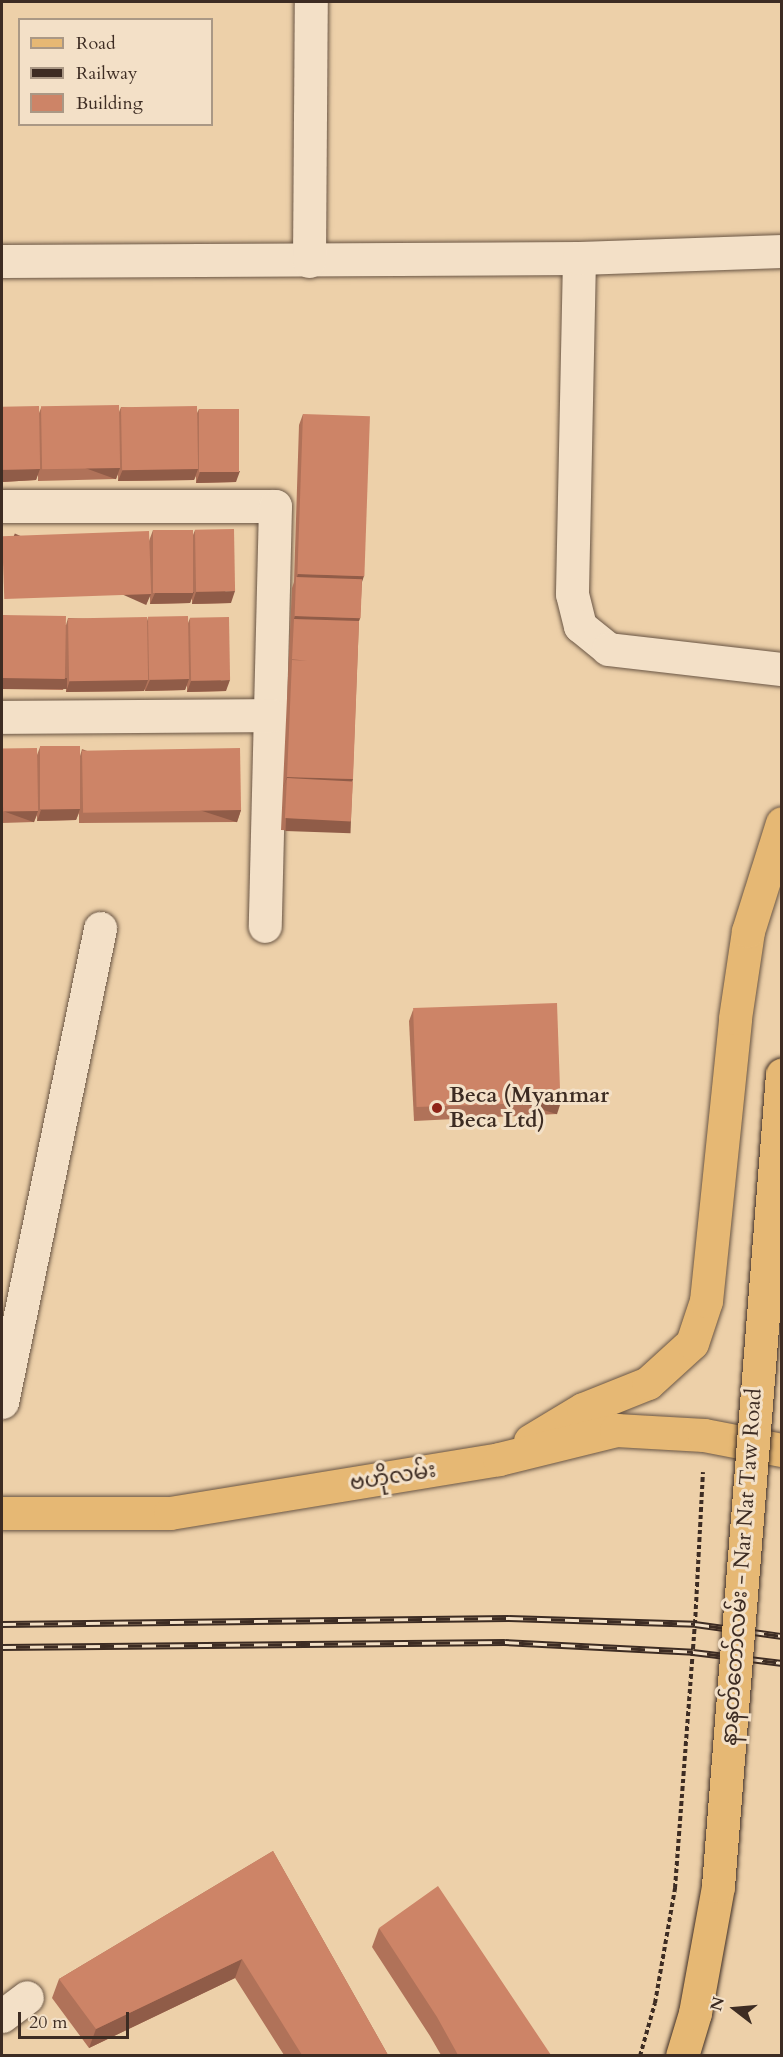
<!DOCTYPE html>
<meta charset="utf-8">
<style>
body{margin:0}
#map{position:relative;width:783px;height:2057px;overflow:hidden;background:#edd0a9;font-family:Cardo,"Noto Sans Myanmar",serif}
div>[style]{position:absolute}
.path>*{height:4px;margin-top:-2px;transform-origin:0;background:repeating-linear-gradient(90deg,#3d2c23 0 4.5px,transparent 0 7.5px)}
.roads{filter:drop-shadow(0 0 2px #695544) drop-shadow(0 0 2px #695544)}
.minor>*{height:33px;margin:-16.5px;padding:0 16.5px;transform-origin:16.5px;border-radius:16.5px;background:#f3e0c7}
.major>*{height:33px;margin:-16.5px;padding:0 16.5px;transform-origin:16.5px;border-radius:16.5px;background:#e6b874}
.rail>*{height:7px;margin-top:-3.5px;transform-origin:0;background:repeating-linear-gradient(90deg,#f3e0c7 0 14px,#3d2c23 0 28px);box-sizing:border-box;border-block:2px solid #3d2c23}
.bridges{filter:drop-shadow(0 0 2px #3d2c23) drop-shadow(0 0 2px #3d2c23)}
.major-bridge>*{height:33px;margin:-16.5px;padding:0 16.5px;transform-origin:16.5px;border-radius:16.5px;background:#e6b874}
.wall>*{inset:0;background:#b07259}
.shaded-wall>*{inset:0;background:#905c48;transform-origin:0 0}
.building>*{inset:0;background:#cd8467;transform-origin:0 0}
.dots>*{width:16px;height:16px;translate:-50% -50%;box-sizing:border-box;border:3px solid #f3e0c7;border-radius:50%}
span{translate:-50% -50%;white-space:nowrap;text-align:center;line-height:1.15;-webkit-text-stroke:6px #f3e0c7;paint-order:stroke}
.poi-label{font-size:22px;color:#3d2c23;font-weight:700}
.left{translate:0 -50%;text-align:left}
.street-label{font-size:22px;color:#3d2c23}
.frame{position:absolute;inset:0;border:3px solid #3d2c23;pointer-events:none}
.legend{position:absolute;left:18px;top:18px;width:195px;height:108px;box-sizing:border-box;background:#f3e0c7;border:2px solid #aa9885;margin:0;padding:8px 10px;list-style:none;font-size:18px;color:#3d2c23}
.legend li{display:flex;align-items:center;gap:12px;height:30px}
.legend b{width:30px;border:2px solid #aa9885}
.north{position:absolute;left:705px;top:1979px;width:60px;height:60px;-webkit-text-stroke:4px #f3e0c7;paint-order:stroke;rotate:286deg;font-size:16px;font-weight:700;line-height:24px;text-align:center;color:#3d2c23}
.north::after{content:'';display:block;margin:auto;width:21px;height:27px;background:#3d2c23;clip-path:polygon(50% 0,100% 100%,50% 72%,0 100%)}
.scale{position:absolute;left:18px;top:2012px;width:111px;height:27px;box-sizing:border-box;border:3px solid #3d2c23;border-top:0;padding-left:8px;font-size:18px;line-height:21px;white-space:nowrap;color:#3d2c23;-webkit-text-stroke:4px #f3e0c7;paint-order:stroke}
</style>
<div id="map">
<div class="path">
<div style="left:640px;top:2056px;width:55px;rotate:-74.2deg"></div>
<div style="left:655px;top:2003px;width:117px;rotate:-80.1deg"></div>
<div style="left:675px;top:1888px;width:265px;rotate:-85.7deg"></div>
<div style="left:695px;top:1624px;width:152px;rotate:-87deg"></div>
</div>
<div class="roads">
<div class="minor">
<div style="left:579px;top:258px;width:336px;rotate:91.2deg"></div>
<div style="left:572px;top:594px;width:33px;rotate:76deg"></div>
<div style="left:580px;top:626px;width:36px;rotate:39deg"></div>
<div style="left:608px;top:649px;width:175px;rotate:6.6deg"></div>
<div style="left:2px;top:261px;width:577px;rotate:-0.3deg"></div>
<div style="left:579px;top:258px;width:203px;rotate:-2deg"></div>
<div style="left:309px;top:261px;width:259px;rotate:-89.6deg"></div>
<div style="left:2px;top:506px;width:273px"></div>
<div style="left:275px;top:506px;width:420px;rotate:91.4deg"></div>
<div style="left:2px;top:717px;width:269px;rotate:-0.4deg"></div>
<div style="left:2px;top:1402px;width:484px;rotate:-78.3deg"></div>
<div style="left:2px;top:2016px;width:31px;rotate:-37deg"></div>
</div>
<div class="major">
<div style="left:530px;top:1441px;width:62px;rotate:-31.1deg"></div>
<div style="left:583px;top:1409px;width:70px;rotate:-21.8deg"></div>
<div style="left:648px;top:1383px;width:59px;rotate:-42.3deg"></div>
<div style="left:692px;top:1343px;width:44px;rotate:-71.6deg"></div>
<div style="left:706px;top:1301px;width:284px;rotate:-84.1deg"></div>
<div style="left:735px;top:1018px;width:88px;rotate:-81.5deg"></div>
<div style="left:748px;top:931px;width:113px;rotate:-72.5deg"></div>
<div style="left:2px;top:1513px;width:168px"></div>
<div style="left:170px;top:1513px;width:333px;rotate:-9.3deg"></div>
<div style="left:499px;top:1459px;width:121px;rotate:-13.9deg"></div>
<div style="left:616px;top:1430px;width:88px;rotate:3.3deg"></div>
<div style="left:704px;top:1435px;width:79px;rotate:10.9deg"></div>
</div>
</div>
<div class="rail">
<div style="left:2px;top:1624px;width:507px;rotate:-0.68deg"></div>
<div style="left:509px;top:1618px;width:186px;rotate:1.8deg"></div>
<div style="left:695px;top:1624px;width:88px;rotate:7.9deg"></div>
<div style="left:2px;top:1647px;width:503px;rotate:-0.57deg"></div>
<div style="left:505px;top:1642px;width:188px;rotate:3deg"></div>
<div style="left:693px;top:1652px;width:90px;rotate:7deg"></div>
</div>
<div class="bridges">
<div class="major-bridge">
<div style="left:682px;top:2056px;width:45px;rotate:-73.2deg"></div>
<div style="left:695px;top:2013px;width:129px;rotate:-79.7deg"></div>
<div style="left:718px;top:1886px;width:814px;rotate:-85.49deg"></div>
</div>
</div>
<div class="wall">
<div style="clip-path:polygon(121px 407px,197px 413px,199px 409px,236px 482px,196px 483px,196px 476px,194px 480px,118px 481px,118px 474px,116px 479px,38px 481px,38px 474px,36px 480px,2px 482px,2px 408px,39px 413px,41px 408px,119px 412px)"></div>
<div style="clip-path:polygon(303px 414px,362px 582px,360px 618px,359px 621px,351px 820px,347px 832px,281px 830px,292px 588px,294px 582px,299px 425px)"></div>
<div style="clip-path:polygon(153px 530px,193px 535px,195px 530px,231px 603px,192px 604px,192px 598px,190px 603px,150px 604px,150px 594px,146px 605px,149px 541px)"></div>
<div style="clip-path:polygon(2px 615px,66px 625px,68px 618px,147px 621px,148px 617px,188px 623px,190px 618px,226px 691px,187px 692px,187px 685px,185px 690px,145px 691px,145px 688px,144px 691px,66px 692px,66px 683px,63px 690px,2px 689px)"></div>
<div style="clip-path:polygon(40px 747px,80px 756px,82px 749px,241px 810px,237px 822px,79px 823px,79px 813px,76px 820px,37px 821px,37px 815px,34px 822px,2px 823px,2px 749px,37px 755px)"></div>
<div style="clip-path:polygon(413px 1010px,557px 1114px,414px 1121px,409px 1021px)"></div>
<div style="clip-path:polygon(273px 1851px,388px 2055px,284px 2055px,235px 1978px,89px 2048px,52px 1998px,59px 1979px)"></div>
<div style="clip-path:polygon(379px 1928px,551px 2055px,441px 2055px,430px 2036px,372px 1947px)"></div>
</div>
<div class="shaded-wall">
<div style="left:120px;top:468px;width:12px;height:78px;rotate:110deg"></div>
<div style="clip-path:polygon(40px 469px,36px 480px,2px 482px,2px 470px)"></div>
<div style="clip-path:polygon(123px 469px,198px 469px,194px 480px,118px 481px)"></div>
<div style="clip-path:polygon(240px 471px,236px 482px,196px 483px,200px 472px)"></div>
<div style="clip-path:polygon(298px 574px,364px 576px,360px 588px,296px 580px)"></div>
<div style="clip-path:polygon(235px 591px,231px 603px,192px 604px,196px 592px)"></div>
<div style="clip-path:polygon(194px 592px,190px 603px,150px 604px,155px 593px)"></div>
<div style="left:151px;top:594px;width:12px;height:149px;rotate:114deg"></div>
<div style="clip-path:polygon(295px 616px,360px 618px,356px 630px,294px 619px,291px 628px)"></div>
<div style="left:2px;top:678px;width:65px;height:11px"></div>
<div style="clip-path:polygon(189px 679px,185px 690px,145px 691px,150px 680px)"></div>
<div style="clip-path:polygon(70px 680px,148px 680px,144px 691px,66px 692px)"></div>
<div style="clip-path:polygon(230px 680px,226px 691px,187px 692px,191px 681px)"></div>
<div style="clip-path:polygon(287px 777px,353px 779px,349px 790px,287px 778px,283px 788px)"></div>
<div style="clip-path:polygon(80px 809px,76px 820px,37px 821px,41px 810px)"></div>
<div style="left:241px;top:810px;width:13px;height:158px;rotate:108deg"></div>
<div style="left:38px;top:811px;width:12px;height:36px;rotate:110deg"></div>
<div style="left:286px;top:818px;width:65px;height:13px;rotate:2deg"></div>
<div style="left:561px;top:1102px;width:13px;height:143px;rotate:108deg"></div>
<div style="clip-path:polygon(242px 1959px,235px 1978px,89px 2048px,96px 2029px)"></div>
</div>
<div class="building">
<div style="left:119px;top:405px;width:63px;height:78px;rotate:89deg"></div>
<div style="left:39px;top:406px;width:63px;height:37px;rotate:89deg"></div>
<div style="left:197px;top:406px;width:63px;height:76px;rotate:89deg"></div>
<div style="left:199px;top:409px;width:40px;height:63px"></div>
<div style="left:303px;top:414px;width:67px;height:160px;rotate:2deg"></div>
<div style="left:234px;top:529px;width:62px;height:39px;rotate:89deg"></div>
<div style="left:153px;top:530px;width:40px;height:63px"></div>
<div style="left:149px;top:531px;width:63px;height:147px;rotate:88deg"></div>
<div style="left:296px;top:577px;width:66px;height:39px;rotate:2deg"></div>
<div style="left:2px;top:615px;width:64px;height:63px;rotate:1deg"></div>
<div style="left:188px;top:616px;width:63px;height:40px;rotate:89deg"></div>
<div style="left:147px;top:617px;width:63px;height:79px;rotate:89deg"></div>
<div style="left:229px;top:617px;width:63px;height:39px;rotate:89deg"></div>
<div style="clip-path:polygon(294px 619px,359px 621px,353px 779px,287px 777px,292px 660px,307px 661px,292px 659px)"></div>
<div style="left:80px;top:746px;width:63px;height:40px;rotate:90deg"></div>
<div style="left:37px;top:748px;width:63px;height:35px;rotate:89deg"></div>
<div style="left:240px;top:748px;width:62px;height:158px;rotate:89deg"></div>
<div style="left:287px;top:778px;width:66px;height:40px;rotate:3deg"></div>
<div style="left:557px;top:1003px;width:99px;height:144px;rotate:88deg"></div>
<div style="clip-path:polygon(273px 1851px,388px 2055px,302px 2055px,242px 1959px,96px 2029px,59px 1979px)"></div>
<div style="clip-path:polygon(438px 1886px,551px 2055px,458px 2055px,437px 2017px,379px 1928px)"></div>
</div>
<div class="dots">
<div style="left:437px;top:1108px;background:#8f2418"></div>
</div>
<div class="poi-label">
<span class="left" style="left:449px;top:1108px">Beca (Myanmar<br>Beca Ltd)</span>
</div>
<div class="street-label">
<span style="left:393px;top:1477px;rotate:-9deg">ဗဟိုလမ်း</span>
<span style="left:742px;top:1567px;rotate:-86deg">နာနတ်တော်လမ်း - Nar Nat Taw Road</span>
</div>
<div class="frame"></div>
<ul class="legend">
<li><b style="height:8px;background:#e6b874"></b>Road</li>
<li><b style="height:8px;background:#3d2c23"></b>Railway</li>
<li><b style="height:16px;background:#cd8467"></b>Building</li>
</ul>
<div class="north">N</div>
<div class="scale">20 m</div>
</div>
